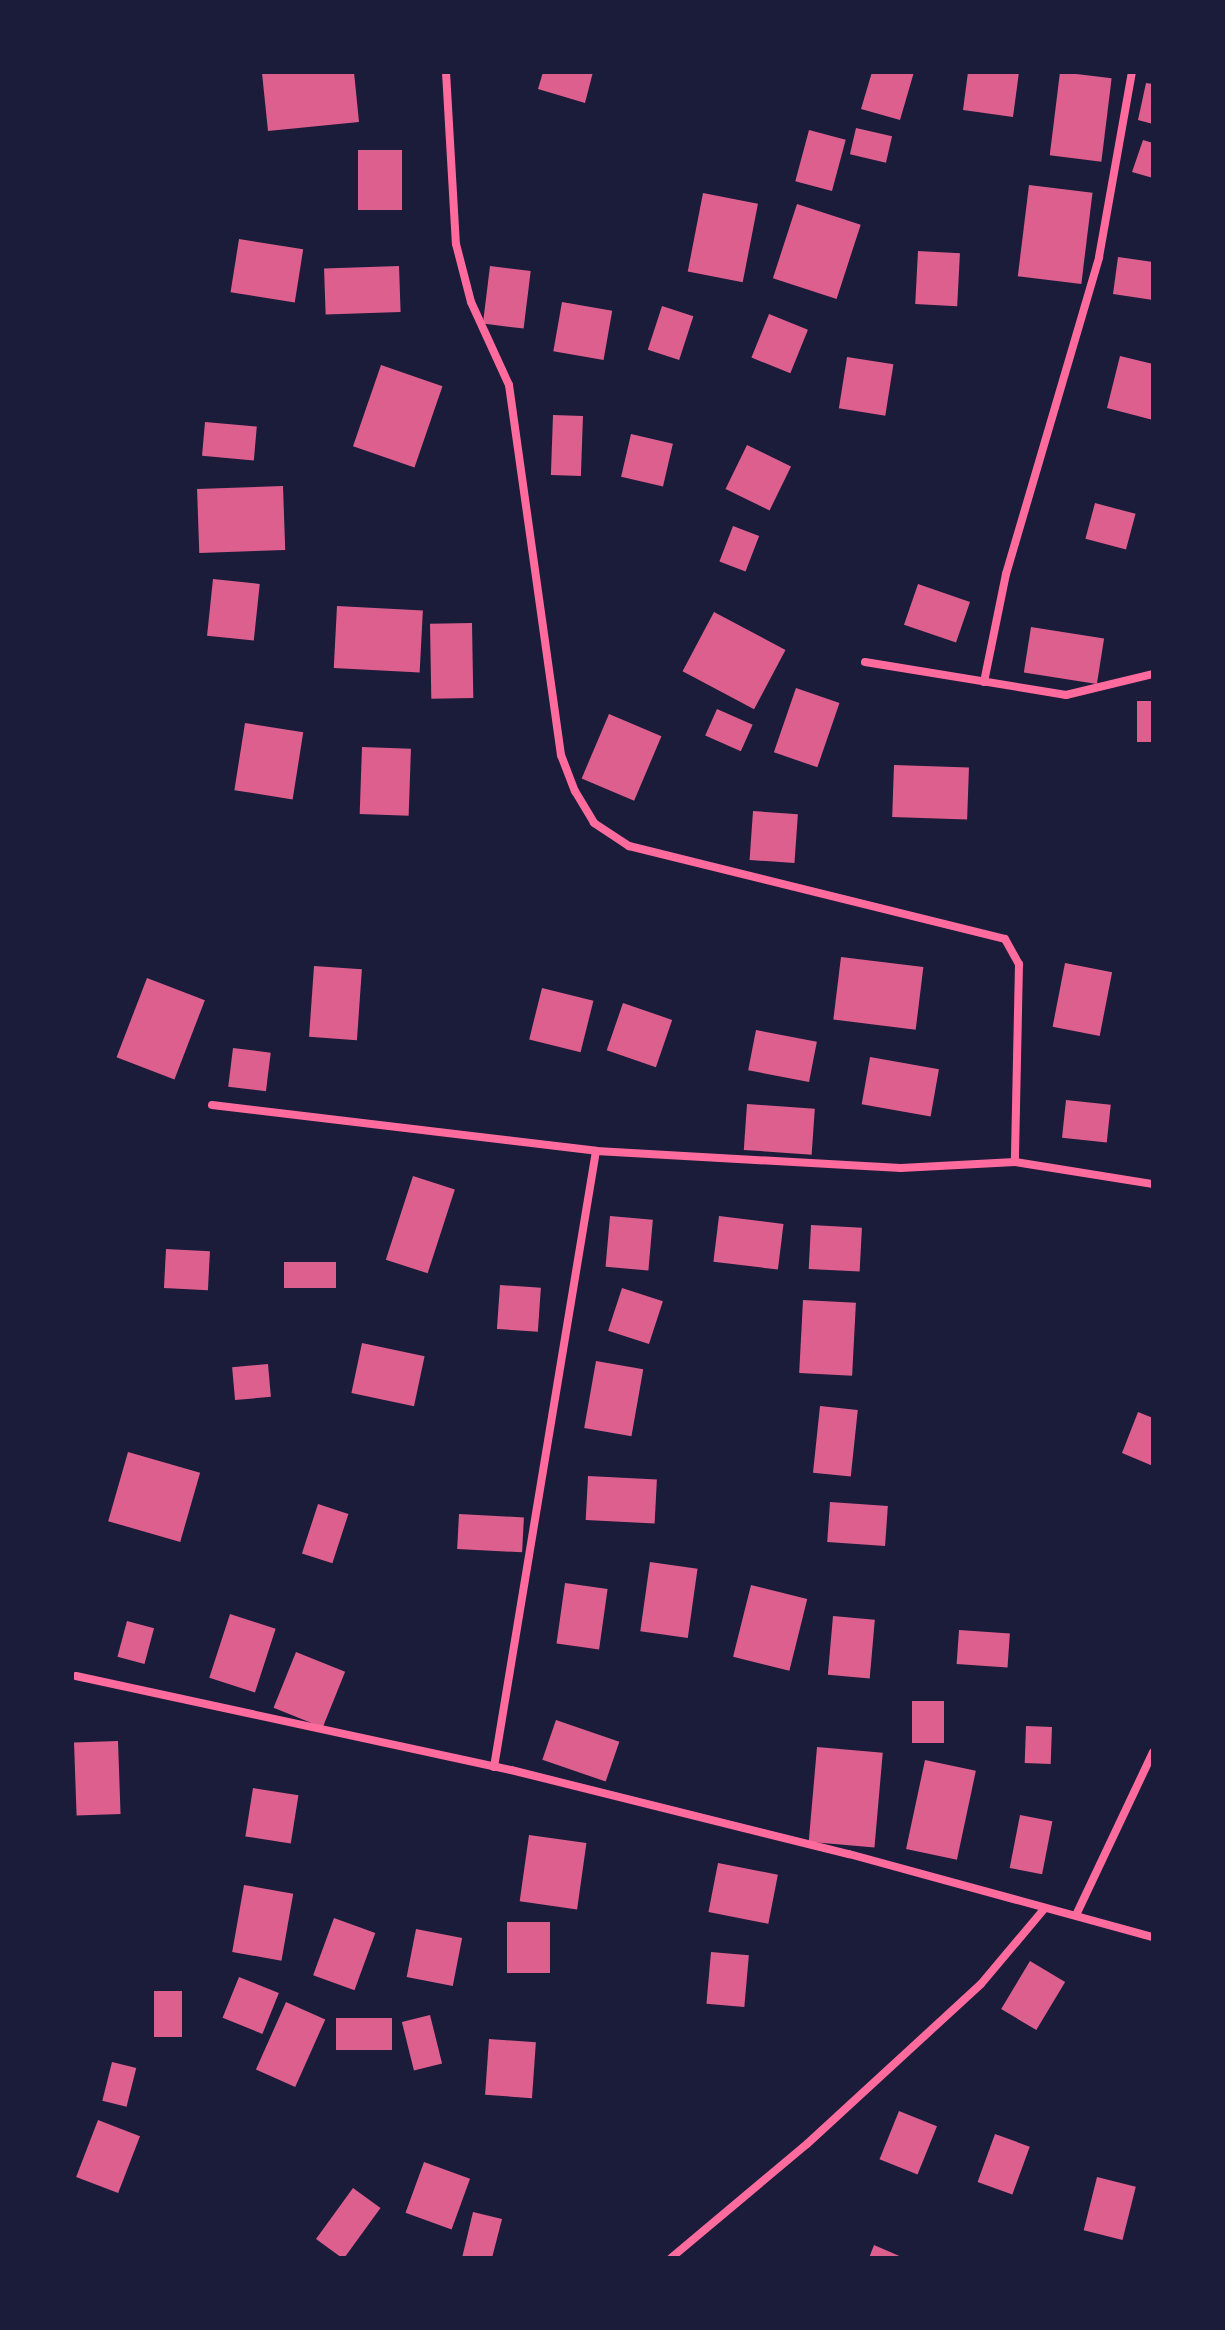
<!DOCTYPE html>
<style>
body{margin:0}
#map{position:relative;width:1225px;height:2330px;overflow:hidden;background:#1b1b3a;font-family:"Exo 2",sans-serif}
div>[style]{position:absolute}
.building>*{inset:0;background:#dd5f8e;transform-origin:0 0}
.minor>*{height:8px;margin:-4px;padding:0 4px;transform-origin:4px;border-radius:4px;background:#ff6b9d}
span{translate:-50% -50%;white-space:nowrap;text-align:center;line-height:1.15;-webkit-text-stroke:7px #1b1b3a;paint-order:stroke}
.frame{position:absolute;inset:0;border:74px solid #1b1b3a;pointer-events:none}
</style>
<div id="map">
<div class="building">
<div style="clip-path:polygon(354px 72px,359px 122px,268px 131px,262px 73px)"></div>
<div style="clip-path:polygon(543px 72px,593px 72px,585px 103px,538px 89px)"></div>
<div style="clip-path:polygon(872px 72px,914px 72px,900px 120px,861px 109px)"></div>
<div style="clip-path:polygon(968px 72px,1019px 72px,1013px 117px,963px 110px)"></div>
<div style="left:1060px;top:72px;width:52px;height:84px;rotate:7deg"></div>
<div style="clip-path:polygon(1146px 83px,1153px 84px,1153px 124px,1138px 120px)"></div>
<div style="left:856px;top:128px;width:37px;height:27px;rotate:13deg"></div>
<div style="left:809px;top:130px;width:38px;height:53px;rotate:15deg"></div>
<div style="clip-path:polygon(1143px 140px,1153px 143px,1153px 178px,1132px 172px)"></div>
<div style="left:358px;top:150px;width:44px;height:60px"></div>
<div style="left:1029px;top:185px;width:64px;height:92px;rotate:7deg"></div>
<div style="left:703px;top:193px;width:56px;height:80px;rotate:11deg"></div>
<div style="left:797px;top:204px;width:67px;height:78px;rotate:18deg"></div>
<div style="left:239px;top:239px;width:65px;height:54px;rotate:9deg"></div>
<div style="left:918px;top:251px;width:42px;height:53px;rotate:3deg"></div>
<div style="clip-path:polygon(1118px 257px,1153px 262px,1153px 300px,1113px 294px)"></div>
<div style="left:399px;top:266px;width:46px;height:75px;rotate:88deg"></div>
<div style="left:490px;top:266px;width:41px;height:58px;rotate:7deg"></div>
<div style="left:562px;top:302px;width:51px;height:50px;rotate:10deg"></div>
<div style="left:662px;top:306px;width:33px;height:46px;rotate:18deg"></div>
<div style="left:769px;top:314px;width:42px;height:47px;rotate:22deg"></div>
<div style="clip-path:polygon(1120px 356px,1153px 364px,1153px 420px,1107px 408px)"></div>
<div style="left:847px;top:357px;width:47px;height:52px;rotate:9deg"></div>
<div style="left:381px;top:365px;width:65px;height:86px;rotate:19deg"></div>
<div style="left:553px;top:415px;width:30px;height:60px;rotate:2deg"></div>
<div style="left:205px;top:422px;width:52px;height:34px;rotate:5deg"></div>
<div style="left:631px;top:434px;width:43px;height:44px;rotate:13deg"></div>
<div style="left:747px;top:445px;width:49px;height:49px;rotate:26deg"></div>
<div style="left:283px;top:486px;width:64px;height:86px;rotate:88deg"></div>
<div style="left:1095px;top:503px;width:42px;height:37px;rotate:15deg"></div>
<div style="left:733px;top:526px;width:28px;height:38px;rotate:21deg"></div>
<div style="left:213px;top:579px;width:47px;height:57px;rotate:6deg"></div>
<div style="left:918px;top:584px;width:55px;height:43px;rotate:19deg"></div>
<div style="left:337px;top:606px;width:86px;height:62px;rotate:3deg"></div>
<div style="left:714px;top:612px;width:81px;height:67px;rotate:28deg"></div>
<div style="left:472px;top:623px;width:75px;height:42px;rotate:89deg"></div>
<div style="left:1031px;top:627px;width:74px;height:46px;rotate:9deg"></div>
<div style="left:796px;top:688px;width:46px;height:68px;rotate:19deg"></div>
<div style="left:1153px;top:701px;width:41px;height:16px;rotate:90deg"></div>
<div style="left:717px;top:709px;width:39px;height:29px;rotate:24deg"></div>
<div style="left:609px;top:714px;width:57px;height:70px;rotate:23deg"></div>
<div style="left:245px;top:723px;width:59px;height:68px;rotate:9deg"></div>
<div style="left:362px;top:747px;width:49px;height:67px;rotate:2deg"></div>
<div style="left:894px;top:765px;width:75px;height:52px;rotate:2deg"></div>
<div style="left:753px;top:811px;width:45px;height:49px;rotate:4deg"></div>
<div style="left:841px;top:957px;width:83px;height:63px;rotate:7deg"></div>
<div style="left:1065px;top:963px;width:48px;height:65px;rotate:11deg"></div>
<div style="left:314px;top:966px;width:48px;height:71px;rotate:4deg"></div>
<div style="left:147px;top:978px;width:62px;height:85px;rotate:21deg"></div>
<div style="left:542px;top:988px;width:53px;height:53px;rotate:14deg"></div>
<div style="left:623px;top:1003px;width:52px;height:50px;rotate:19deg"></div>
<div style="left:756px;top:1030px;width:62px;height:41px;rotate:11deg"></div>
<div style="left:233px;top:1048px;width:38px;height:39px;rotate:7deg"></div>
<div style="left:870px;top:1057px;width:70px;height:48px;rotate:10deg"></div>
<div style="left:1066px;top:1100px;width:45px;height:38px;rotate:6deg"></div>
<div style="left:747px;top:1104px;width:68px;height:46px;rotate:4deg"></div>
<div style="left:413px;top:1176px;width:44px;height:88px;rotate:18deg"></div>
<div style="left:610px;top:1216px;width:43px;height:51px;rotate:5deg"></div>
<div style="left:719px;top:1216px;width:65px;height:46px;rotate:7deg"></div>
<div style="left:811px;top:1225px;width:51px;height:44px;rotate:3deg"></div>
<div style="left:166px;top:1249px;width:44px;height:39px;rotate:3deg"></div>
<div style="left:336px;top:1262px;width:26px;height:52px;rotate:90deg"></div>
<div style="left:500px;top:1285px;width:41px;height:44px;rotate:4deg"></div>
<div style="left:622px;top:1288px;width:43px;height:45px;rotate:18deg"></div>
<div style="left:803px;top:1300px;width:53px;height:73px;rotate:3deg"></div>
<div style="left:362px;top:1343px;width:64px;height:51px;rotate:12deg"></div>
<div style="left:596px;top:1361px;width:48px;height:68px;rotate:10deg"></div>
<div style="left:268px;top:1364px;width:33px;height:36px;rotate:85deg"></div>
<div style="left:820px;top:1406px;width:38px;height:67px;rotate:6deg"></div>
<div style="clip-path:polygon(1138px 1412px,1153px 1418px,1153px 1466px,1122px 1453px)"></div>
<div style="left:128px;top:1452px;width:75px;height:72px;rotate:16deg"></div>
<div style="left:588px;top:1476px;width:69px;height:44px;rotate:3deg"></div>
<div style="left:830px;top:1502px;width:58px;height:40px;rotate:4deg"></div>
<div style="left:318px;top:1504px;width:32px;height:52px;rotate:18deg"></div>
<div style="left:459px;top:1514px;width:65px;height:35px;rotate:3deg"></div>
<div style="left:650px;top:1562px;width:48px;height:70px;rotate:8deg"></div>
<div style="left:565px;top:1583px;width:43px;height:61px;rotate:8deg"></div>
<div style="left:751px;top:1585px;width:58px;height:74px;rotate:14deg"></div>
<div style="left:230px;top:1614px;width:48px;height:67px;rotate:18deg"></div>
<div style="left:833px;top:1616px;width:42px;height:59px;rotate:5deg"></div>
<div style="left:127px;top:1621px;width:28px;height:37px;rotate:15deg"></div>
<div style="left:959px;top:1630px;width:51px;height:34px;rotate:4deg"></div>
<div style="left:296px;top:1652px;width:53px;height:60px;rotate:22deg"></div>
<div style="left:912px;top:1701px;width:32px;height:42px"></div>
<div style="left:556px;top:1720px;width:67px;height:42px;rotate:19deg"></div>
<div style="left:1026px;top:1726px;width:26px;height:37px;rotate:2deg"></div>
<div style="left:118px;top:1741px;width:73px;height:44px;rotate:88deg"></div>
<div style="left:817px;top:1747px;width:66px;height:95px;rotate:5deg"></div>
<div style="left:925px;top:1760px;width:52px;height:91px;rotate:12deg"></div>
<div style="left:253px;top:1788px;width:46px;height:49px;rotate:9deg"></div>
<div style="left:1020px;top:1815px;width:33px;height:54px;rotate:11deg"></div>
<div style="left:529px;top:1835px;width:58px;height:67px;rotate:8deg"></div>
<div style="left:718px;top:1863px;width:61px;height:50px;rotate:11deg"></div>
<div style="left:244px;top:1885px;width:50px;height:68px;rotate:10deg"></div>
<div style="left:334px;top:1918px;width:44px;height:61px;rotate:20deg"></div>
<div style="left:507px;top:1922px;width:43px;height:51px"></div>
<div style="left:416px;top:1929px;width:47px;height:49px;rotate:11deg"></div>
<div style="left:711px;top:1952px;width:38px;height:52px;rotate:5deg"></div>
<div style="left:1030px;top:1961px;width:41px;height:56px;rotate:31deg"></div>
<div style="left:239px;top:1977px;width:43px;height:44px;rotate:22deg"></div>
<div style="left:154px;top:1991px;width:28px;height:46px"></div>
<div style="left:286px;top:2002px;width:43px;height:74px;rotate:24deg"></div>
<div style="left:430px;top:2015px;width:50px;height:29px;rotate:76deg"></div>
<div style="left:336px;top:2018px;width:56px;height:32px"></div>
<div style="left:489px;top:2039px;width:47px;height:56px;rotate:4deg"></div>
<div style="left:112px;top:2062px;width:25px;height:40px;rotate:14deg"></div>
<div style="left:899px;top:2111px;width:41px;height:52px;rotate:22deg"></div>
<div style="left:98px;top:2120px;width:45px;height:61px;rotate:21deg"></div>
<div style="left:995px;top:2134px;width:37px;height:51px;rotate:20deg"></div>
<div style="left:424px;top:2162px;width:49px;height:54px;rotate:20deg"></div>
<div style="left:1097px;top:2177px;width:40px;height:55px;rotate:14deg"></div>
<div style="left:353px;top:2188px;width:34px;height:63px;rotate:36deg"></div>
<div style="clip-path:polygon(473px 2212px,502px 2219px,492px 2258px,462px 2258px)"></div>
<div style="clip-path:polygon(874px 2245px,904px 2258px,869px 2258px)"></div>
</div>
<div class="minor">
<div style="left:446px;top:72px;width:172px;rotate:86.7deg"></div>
<div style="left:456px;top:244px;width:60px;rotate:75.5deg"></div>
<div style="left:471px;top:302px;width:91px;rotate:65.4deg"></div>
<div style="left:509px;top:385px;width:374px;rotate:82deg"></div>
<div style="left:561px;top:755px;width:39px;rotate:69deg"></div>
<div style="left:575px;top:791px;width:37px;rotate:59deg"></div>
<div style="left:594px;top:823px;width:42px;rotate:33.3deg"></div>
<div style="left:629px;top:846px;width:387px;rotate:13.9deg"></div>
<div style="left:1005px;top:939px;width:29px;rotate:61deg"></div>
<div style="left:1019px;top:964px;width:198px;rotate:91.2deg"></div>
<div style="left:865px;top:662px;width:204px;rotate:9.3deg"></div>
<div style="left:1066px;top:695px;width:89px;rotate:-13.6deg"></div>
<div style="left:984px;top:682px;width:110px;rotate:-78.5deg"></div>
<div style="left:1006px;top:574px;width:330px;rotate:-73.6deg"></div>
<div style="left:1099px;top:257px;width:188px;rotate:-79.9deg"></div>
<div style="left:212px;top:1105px;width:387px;rotate:6.8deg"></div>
<div style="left:596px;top:1151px;width:305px;rotate:3.2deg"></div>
<div style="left:901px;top:1168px;width:114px;rotate:-3deg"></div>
<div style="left:1015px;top:1162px;width:140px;rotate:9.1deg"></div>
<div style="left:76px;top:1676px;width:445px;rotate:12.2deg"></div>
<div style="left:511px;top:1770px;width:348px;rotate:14deg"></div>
<div style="left:849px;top:1854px;width:315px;rotate:15.3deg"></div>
<div style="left:494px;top:1767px;width:624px;rotate:-80.6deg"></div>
<div style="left:1077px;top:1913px;width:178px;rotate:-64.7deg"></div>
<div style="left:671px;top:2258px;width:177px;rotate:-40deg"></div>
<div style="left:807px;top:2144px;width:236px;rotate:-42.6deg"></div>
<div style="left:981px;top:1984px;width:99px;rotate:-49.9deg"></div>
</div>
<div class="frame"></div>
</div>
